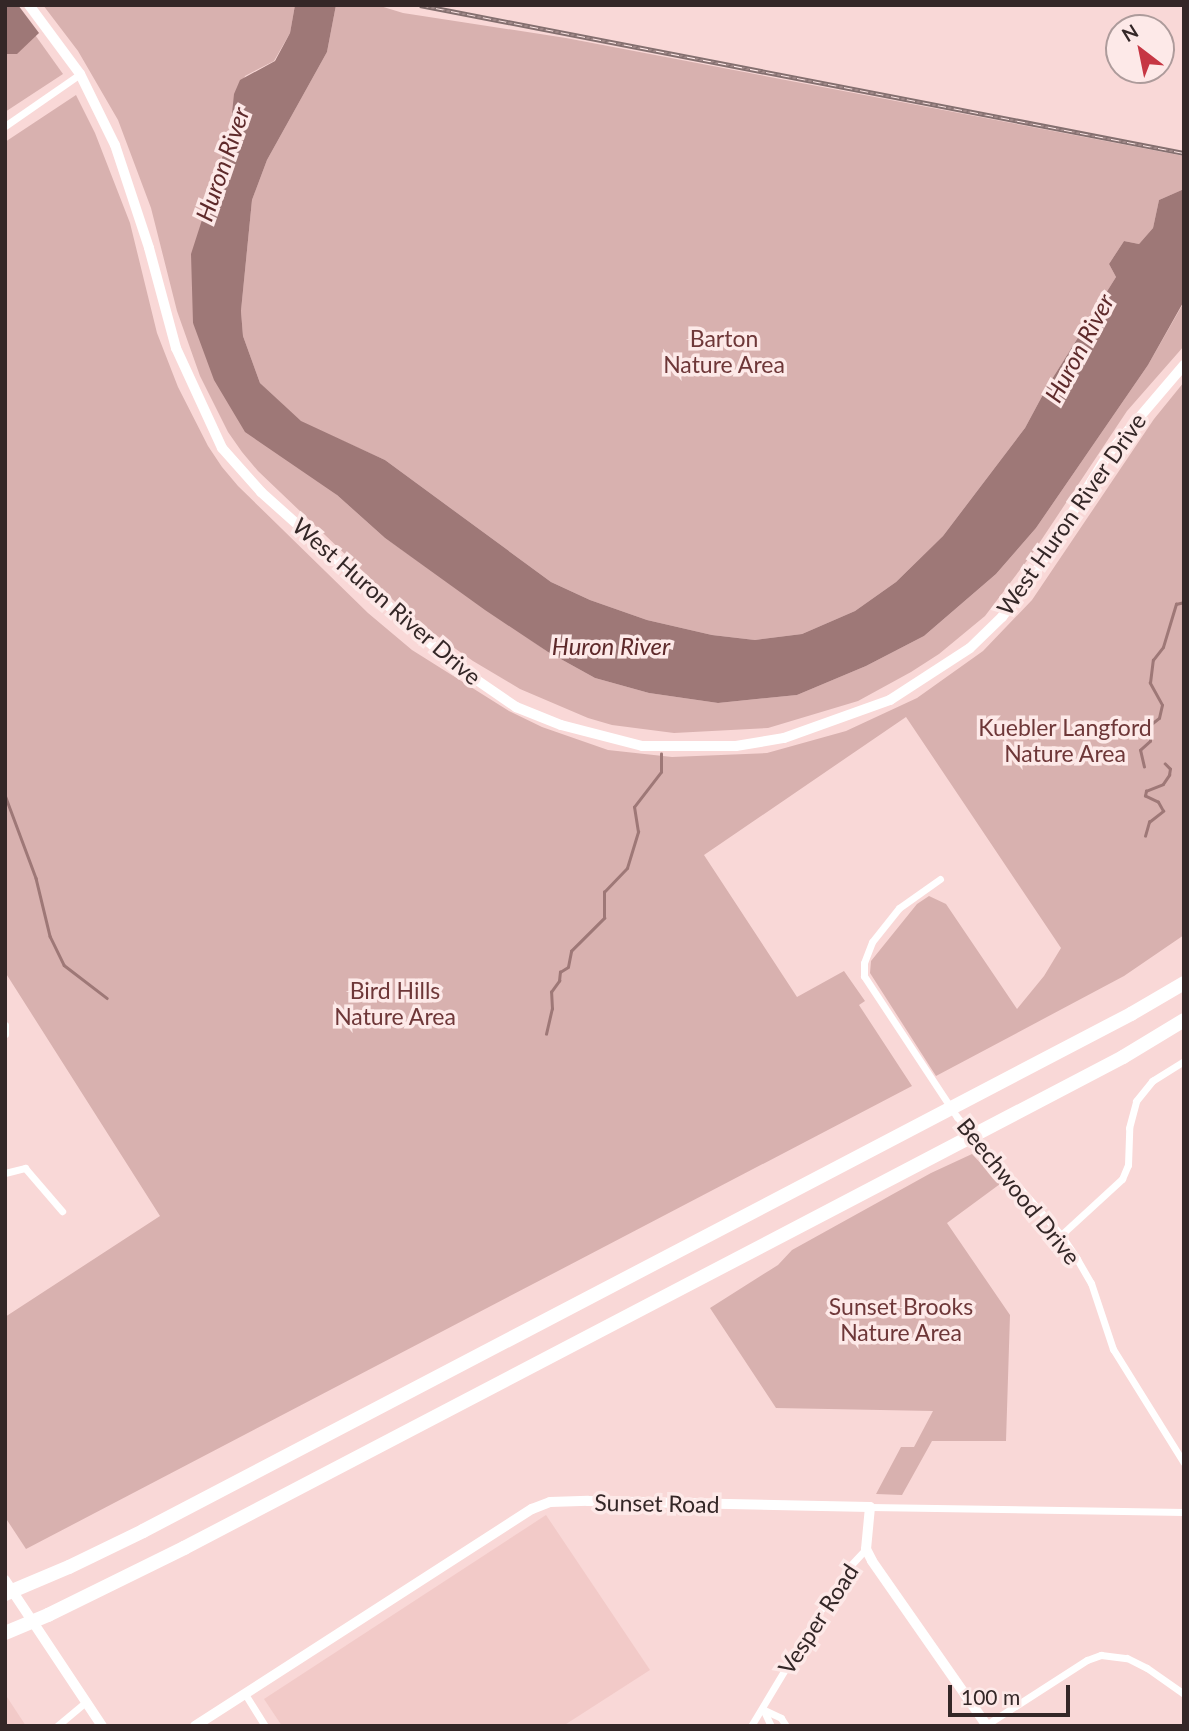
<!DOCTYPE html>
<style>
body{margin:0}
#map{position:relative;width:1189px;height:1731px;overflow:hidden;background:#f9d8d7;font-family:Lato,sans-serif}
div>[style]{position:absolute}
.built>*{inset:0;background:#f2cac8}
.green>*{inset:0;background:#d8b1af}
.water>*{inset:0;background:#9e7877}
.stream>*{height:2.5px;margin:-1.25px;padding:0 1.25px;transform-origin:1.25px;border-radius:1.25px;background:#9e7877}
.street>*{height:7px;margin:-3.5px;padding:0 3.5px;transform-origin:3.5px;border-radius:3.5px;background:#fff}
.secondary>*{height:10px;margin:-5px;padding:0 5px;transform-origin:5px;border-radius:5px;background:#fff}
.highway>*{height:14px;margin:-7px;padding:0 7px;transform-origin:7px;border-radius:7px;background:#fff}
.rail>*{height:5px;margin-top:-2.5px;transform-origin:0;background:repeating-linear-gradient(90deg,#fde9e8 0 8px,#846f6f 0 16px);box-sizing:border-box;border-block:2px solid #846f6f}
span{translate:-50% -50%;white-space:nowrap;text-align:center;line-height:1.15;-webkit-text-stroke:7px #fde9e8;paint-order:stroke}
.park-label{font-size:23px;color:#6e3738}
.street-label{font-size:23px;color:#342727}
.water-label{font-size:24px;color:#5e292a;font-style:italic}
.frame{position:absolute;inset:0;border:7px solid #342727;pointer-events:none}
.north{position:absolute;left:1105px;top:14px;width:70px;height:70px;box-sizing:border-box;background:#fde9e8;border:2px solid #ad9b9b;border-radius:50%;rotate:328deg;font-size:19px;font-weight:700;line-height:28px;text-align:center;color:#342727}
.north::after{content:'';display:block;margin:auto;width:24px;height:32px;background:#c63643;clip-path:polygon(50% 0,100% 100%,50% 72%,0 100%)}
.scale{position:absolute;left:948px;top:1685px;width:122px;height:32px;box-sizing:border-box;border:4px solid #342727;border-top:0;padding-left:9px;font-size:21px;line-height:24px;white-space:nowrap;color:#342727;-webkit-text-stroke:5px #fde9e8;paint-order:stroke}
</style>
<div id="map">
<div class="built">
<div style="clip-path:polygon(546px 1515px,650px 1670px,563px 1726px,282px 1726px,264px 1699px)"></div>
<div style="clip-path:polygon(5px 1694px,26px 1726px,5px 1726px)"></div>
</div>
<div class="green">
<div style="clip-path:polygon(5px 5px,28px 25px,63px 74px,5px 112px)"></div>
<div style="clip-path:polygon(43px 5px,295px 5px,290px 33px,274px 61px,245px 76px,232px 112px,230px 133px,211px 189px,193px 323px,337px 495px,385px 538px,548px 652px,595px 678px,649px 693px,718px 703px,797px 695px,866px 666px,924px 636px,996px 574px,1036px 528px,1148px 365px,1184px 302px,1184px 346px,1127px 411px,1032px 554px,985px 616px,939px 654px,911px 672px,858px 701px,768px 728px,674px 733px,612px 725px,588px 718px,520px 689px,473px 661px,413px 619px,258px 471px,242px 452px,228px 432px,200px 376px,177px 311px,151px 208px,118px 120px,78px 51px)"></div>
<div style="clip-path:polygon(336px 5px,377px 5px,403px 13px,566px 38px,1184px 156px,1184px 189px,1159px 200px,1153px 228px,1139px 244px,1124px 241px,1109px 264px,1116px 277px,1047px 387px,1025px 428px,943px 536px,896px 582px,855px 611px,802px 634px,755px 640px,712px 635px,647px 620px,590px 600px,551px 582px,385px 460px,301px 422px,260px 383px,243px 336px,241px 311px,252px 200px,267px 160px,327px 52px)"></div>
<div style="clip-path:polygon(76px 95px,95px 133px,130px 223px,157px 333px,178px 387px,208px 446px,222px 467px,238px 486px,368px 613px,412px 650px,509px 711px,542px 727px,608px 750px,672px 757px,767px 753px,846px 731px,917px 698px,983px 651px,1032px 600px,1154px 419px,1184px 382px,1184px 935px,1124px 976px,936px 1076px,870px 973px,871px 961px,917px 904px,929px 896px,946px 904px,1017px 1009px,1044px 976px,1061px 948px,906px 717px,704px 855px,797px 997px,844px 971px,865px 1001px,859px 1005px,912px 1086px,26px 1549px,5px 1517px,5px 1317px,160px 1216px,5px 972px,5px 142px)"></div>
<div style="clip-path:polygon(972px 1154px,1000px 1184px,947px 1223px,1010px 1315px,1006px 1441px,932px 1441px,902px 1495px,876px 1494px,901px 1447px,914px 1447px,933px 1411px,776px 1408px,710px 1308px,778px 1265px,792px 1250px,931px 1173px)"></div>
</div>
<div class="water">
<div style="clip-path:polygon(5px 5px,18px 5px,39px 33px,17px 54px,5px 54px)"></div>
<div style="clip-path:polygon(295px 5px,336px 5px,327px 52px,267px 160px,252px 200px,241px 311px,243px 336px,260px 383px,301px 421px,385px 460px,551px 582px,590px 600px,647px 620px,712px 635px,755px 640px,802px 634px,855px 611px,896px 582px,943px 536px,1025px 428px,1047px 387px,1116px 277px,1109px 264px,1124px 241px,1139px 244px,1153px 228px,1159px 200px,1184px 189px,1184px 301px,1148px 365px,1036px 528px,996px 574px,924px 636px,866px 666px,797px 695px,718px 703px,649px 693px,595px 678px,548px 652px,485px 610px,385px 538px,337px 495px,245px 432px,214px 380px,193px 323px,191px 254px,230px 133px,234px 94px,240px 80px,275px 61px,290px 33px)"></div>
</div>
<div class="stream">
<div style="left:1144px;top:767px;width:17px;rotate:-103deg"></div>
<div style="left:1140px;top:750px;width:13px;rotate:-42deg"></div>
<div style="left:1150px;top:741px;width:16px;rotate:-90deg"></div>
<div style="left:1150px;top:725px;width:11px;rotate:-38deg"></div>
<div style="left:1159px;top:718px;width:13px;rotate:-77deg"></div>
<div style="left:1162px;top:705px;width:25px;rotate:-119deg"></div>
<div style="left:1150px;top:683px;width:23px;rotate:-83deg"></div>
<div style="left:1153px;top:660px;width:16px;rotate:-52deg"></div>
<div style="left:1163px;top:647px;width:45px;rotate:-73.2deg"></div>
<div style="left:1176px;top:604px;width:8px;rotate:-14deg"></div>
<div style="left:5px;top:795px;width:89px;rotate:69.5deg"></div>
<div style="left:36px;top:878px;width:60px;rotate:76.4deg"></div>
<div style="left:50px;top:936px;width:32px;rotate:64deg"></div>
<div style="left:64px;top:965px;width:54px;rotate:37.5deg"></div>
<div style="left:1145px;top:836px;width:15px;rotate:-74deg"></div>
<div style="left:1149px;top:822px;width:18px;rotate:-38deg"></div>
<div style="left:1163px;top:811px;width:10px;rotate:-119deg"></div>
<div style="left:1158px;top:802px;width:14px;rotate:-155deg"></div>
<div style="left:1145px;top:796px;width:5px;rotate:-79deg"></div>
<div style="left:1146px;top:791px;width:18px;rotate:-22deg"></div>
<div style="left:1163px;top:784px;width:11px;rotate:-56deg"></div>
<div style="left:1169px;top:775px;width:6px;rotate:-81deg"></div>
<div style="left:1170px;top:769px;width:7px;rotate:-135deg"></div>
<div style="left:546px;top:1034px;width:26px;rotate:-77deg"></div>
<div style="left:552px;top:1009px;width:17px;rotate:-93deg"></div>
<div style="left:551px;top:992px;width:14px;rotate:-54deg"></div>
<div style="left:559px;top:981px;width:9px;rotate:-84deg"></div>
<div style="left:560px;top:972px;width:9px;rotate:-32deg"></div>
<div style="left:568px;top:967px;width:16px;rotate:-79deg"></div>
<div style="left:571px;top:951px;width:47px;rotate:-45deg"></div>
<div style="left:604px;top:918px;width:26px;rotate:-90deg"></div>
<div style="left:604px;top:892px;width:33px;rotate:-46deg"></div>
<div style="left:627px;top:868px;width:38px;rotate:-73deg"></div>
<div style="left:638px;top:832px;width:25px;rotate:-99deg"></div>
<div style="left:634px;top:807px;width:44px;rotate:-52.4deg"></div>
<div style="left:661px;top:772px;width:18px;rotate:-90deg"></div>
</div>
<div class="street">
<div style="left:5px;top:126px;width:91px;rotate:-34.7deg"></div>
<div style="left:940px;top:879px;width:50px;rotate:144.7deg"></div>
<div style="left:899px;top:908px;width:43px;rotate:128.5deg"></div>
<div style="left:872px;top:942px;width:22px;rotate:111deg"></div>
<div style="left:864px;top:963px;width:13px;rotate:90deg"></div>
<div style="left:864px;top:976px;width:169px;rotate:56.6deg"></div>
<div style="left:957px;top:1117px;width:157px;rotate:48.6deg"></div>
<div style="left:1061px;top:1235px;width:29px;rotate:56deg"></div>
<div style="left:1077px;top:1259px;width:28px;rotate:60deg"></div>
<div style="left:1091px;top:1283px;width:70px;rotate:71.6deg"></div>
<div style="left:1113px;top:1349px;width:134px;rotate:58.1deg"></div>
<div style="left:5px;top:1025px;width:9px;rotate:90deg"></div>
<div style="left:5px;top:1173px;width:21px;rotate:-14deg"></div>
<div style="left:25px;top:1168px;width:57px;rotate:49.3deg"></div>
<div style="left:1061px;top:1235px;width:83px;rotate:-42.6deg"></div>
<div style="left:1122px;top:1179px;width:15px;rotate:-67deg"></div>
<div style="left:1128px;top:1165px;width:37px;rotate:-88deg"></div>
<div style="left:1129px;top:1128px;width:28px;rotate:-75deg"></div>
<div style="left:1136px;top:1101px;width:26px;rotate:-51deg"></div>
<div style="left:1152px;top:1081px;width:38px;rotate:-32deg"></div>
<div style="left:870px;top:1507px;width:314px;rotate:0.9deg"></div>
<div style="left:245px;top:1694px;width:38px;rotate:58deg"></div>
<div style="left:762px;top:1709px;width:21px;rotate:25deg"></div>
<div style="left:781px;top:1718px;width:9px;rotate:58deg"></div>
<div style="left:763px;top:1709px;width:19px;rotate:65deg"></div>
<div style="left:986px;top:1725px;width:120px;rotate:-32.8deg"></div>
<div style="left:1087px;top:1660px;width:15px;rotate:-20deg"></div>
<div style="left:1101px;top:1655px;width:26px;rotate:7deg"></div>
<div style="left:1127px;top:1658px;width:22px;rotate:27deg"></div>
<div style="left:1147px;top:1668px;width:45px;rotate:35.1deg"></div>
<div style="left:57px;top:1726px;width:38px;rotate:-40deg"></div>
<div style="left:751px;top:1726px;width:134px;rotate:-59deg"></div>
<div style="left:820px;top:1611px;width:54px;rotate:-56.3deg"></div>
<div style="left:850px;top:1566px;width:23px;rotate:-47deg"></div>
</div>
<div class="secondary">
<div style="left:29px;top:5px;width:86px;rotate:53.5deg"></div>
<div style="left:80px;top:74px;width:79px;rotate:63.8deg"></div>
<div style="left:115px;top:145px;width:108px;rotate:71.7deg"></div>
<div style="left:149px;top:248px;width:104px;rotate:74.9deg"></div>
<div style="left:176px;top:348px;width:110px;rotate:65.3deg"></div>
<div style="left:222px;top:448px;width:59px;rotate:48.4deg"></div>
<div style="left:261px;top:492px;width:256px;rotate:41.8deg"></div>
<div style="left:452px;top:663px;width:78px;rotate:34.5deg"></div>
<div style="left:516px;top:707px;width:48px;rotate:21.8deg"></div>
<div style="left:561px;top:725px;width:84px;rotate:14.5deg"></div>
<div style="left:642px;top:746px;width:94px"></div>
<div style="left:736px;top:746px;width:49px;rotate:-9.5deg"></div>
<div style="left:784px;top:738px;width:113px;rotate:-19.7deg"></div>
<div style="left:890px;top:700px;width:95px;rotate:-33deg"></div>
<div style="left:970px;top:648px;width:45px;rotate:-44.1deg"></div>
<div style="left:1002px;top:617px;width:49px;rotate:-52.4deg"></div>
<div style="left:1032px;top:578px;width:147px;rotate:-58.4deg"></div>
<div style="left:1109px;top:453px;width:116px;rotate:-49.6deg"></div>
<div style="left:5px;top:1580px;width:175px;rotate:56.4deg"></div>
<div style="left:195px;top:1726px;width:401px;rotate:-32.8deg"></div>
<div style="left:532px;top:1509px;width:19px;rotate:-21deg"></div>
<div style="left:550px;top:1502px;width:38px;rotate:-2deg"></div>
<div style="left:588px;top:1501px;width:282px;rotate:1.2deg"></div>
<div style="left:870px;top:1507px;width:42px;rotate:95.4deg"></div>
<div style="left:866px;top:1549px;width:13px;rotate:63deg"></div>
<div style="left:872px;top:1561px;width:201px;rotate:55.1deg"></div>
</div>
<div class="highway">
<div style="left:5px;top:1594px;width:69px;rotate:-22.9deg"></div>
<div style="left:69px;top:1567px;width:82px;rotate:-25.9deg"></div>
<div style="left:143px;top:1531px;width:1115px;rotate:-27.62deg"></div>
<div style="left:1131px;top:1014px;width:61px;rotate:-30.3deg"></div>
<div style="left:5px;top:1633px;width:47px;rotate:-22.7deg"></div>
<div style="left:48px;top:1615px;width:152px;rotate:-26.2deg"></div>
<div style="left:184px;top:1548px;width:1060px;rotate:-27.6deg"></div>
<div style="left:1123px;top:1057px;width:71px;rotate:-31.2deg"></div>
</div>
<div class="rail">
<div style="left:420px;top:5px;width:778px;rotate:10.96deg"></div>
</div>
<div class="park-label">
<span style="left:724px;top:351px">Barton<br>Nature Area</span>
<span style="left:1065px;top:740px">Kuebler Langford<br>Nature Area</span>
<span style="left:395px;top:1003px">Bird Hills<br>Nature Area</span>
<span style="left:901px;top:1319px">Sunset Brooks<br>Nature Area</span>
</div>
<div class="street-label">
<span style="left:1071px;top:514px;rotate:-55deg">West Huron River Drive</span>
<span style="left:387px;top:601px;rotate:41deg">West Huron River Drive</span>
<span style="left:1019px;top:1191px;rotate:51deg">Beechwood Drive</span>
<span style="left:657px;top:1503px;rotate:1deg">Sunset Road</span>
<span style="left:818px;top:1619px;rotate:-57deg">Vesper Road</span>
</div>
<div class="water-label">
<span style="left:222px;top:164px;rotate:-71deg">Huron River</span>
<span style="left:1079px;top:348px;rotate:-62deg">Huron River</span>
<span style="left:611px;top:646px">Huron River</span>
</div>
<div class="frame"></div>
<div class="north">N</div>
<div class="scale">100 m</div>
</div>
